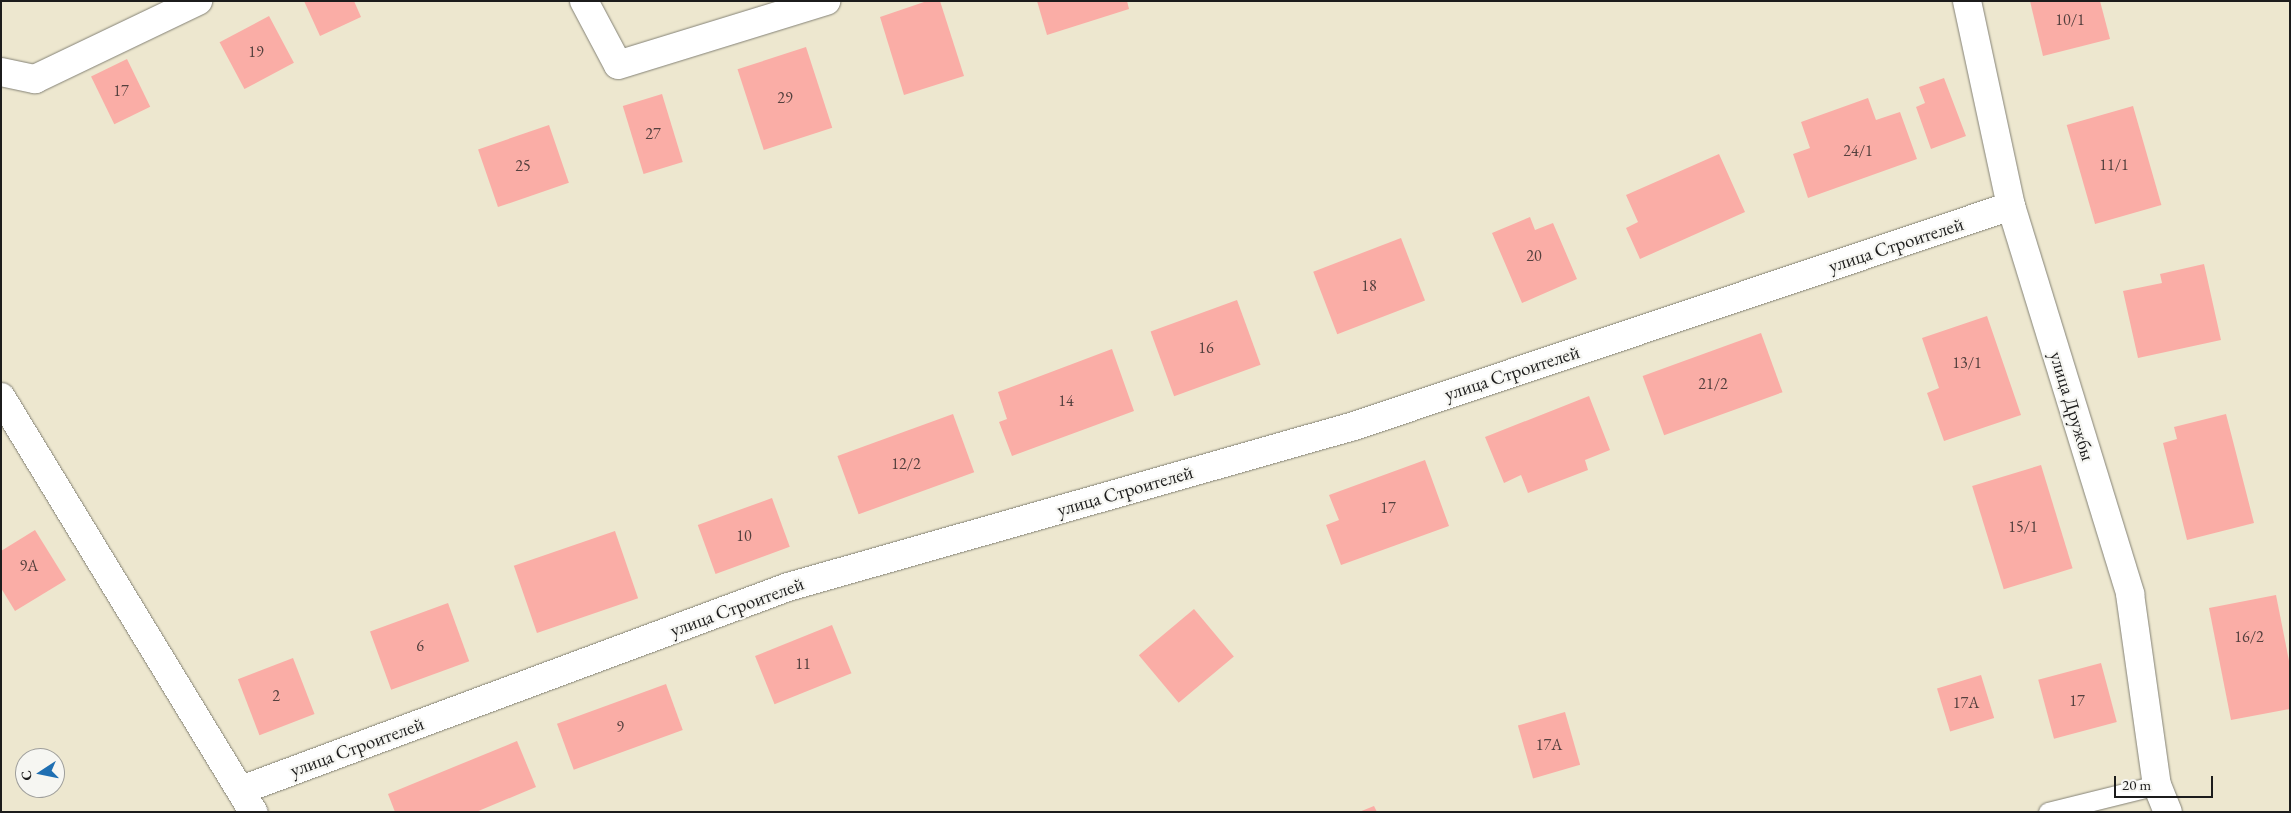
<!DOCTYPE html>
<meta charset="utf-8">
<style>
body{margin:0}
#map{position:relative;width:2291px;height:813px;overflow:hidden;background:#ede7cf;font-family:"EB Garamond",serif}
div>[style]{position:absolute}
.building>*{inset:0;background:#faada6;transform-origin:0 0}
.roads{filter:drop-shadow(0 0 1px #848276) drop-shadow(0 0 1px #848276)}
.lane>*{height:19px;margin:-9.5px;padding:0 9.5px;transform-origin:9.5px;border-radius:9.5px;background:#fff}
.street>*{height:28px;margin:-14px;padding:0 14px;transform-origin:14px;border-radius:14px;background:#fff}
span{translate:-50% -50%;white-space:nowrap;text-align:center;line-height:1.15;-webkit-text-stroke:4.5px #f6f6f2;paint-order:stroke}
.number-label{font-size:16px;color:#54403e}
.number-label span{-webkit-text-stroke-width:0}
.street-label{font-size:19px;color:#1c1c1c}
.frame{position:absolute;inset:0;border:2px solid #1c1c1c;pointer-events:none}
.north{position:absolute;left:15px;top:748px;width:50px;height:50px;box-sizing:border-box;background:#f6f6f2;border:1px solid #9f9f9c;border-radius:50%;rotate:259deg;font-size:14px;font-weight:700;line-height:20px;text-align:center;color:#1c1c1c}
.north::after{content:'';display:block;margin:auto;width:18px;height:22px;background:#1f6fb2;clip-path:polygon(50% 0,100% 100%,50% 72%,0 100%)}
.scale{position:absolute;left:2114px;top:776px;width:99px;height:22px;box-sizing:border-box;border:2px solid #1c1c1c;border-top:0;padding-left:6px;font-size:15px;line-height:18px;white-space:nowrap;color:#1c1c1c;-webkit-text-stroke:4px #f6f6f2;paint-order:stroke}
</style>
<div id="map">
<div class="building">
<div style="clip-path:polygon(304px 1px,354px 1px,361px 17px,320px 36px)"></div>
<div style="clip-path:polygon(927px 1px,940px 1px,964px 76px,904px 95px,880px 17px)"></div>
<div style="clip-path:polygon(1037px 1px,1127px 1px,1129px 9px,1047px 35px)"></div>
<div style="clip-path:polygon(2030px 1px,2100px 1px,2110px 39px,2043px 56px)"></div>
<div style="left:269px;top:16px;width:53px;height:56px;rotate:62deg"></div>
<div style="left:806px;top:47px;width:85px;height:72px;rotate:72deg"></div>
<div style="left:127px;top:59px;width:53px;height:40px;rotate:64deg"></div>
<div style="clip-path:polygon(1944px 78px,1966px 136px,1931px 149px,1916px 107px,1925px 103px,1919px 87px)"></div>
<div style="left:662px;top:94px;width:71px;height:41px;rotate:73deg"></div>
<div style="clip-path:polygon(1868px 98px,1876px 120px,1900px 112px,1917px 159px,1808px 198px,1793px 154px,1810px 148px,1801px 122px)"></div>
<div style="left:2133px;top:106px;width:103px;height:69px;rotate:74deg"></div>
<div style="left:549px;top:125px;width:61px;height:75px;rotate:71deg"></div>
<div style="clip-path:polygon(1719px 154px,1745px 212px,1640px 259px,1626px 228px,1638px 222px,1626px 195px)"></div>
<div style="clip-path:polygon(1530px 217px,1535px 230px,1553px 223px,1577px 279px,1522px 303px,1492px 233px)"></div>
<div style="left:1401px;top:238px;width:67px;height:94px;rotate:69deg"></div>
<div style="clip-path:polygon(2204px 264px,2221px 340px,2138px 358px,2123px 291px,2162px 283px,2160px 274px)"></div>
<div style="left:1237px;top:300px;width:69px;height:92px;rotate:70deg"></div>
<div style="clip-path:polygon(1987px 316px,2021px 415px,1944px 441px,1927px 393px,1939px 388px,1922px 338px)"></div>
<div style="left:1761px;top:333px;width:63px;height:126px;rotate:70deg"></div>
<div style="clip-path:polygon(1112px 349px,1134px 411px,1012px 456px,999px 422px,1007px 419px,998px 392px)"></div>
<div style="clip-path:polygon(1589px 396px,1610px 450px,1585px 460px,1588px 470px,1528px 493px,1521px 475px,1504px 483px,1485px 437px)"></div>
<div style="left:953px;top:414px;width:62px;height:123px;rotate:70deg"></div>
<div style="clip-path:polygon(2226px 414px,2254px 523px,2187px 540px,2163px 443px,2177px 439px,2174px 427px)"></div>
<div style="clip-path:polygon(1425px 460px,1449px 526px,1341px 565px,1326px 525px,1339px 520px,1329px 495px)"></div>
<div style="left:2041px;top:465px;width:108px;height:72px;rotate:73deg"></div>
<div style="left:772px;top:498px;width:52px;height:79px;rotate:70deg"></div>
<div style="clip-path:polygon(35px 530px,66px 580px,15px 611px,1px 588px,1px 551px)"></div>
<div style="left:615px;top:531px;width:71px;height:107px;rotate:71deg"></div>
<div style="clip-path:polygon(2276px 595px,2290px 666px,2290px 709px,2231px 720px,2209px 608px)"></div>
<div style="left:448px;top:603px;width:62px;height:83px;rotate:70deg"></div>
<div style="left:1194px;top:609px;width:62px;height:72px;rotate:50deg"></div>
<div style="left:832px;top:625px;width:52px;height:83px;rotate:68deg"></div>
<div style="left:293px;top:658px;width:60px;height:59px;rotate:69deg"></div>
<div style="left:2101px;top:663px;width:61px;height:65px;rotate:75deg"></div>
<div style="left:1981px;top:675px;width:45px;height:46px;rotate:73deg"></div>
<div style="left:666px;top:684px;width:49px;height:116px;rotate:70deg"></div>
<div style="left:1565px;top:712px;width:55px;height:49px;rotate:74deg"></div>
<div style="clip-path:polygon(517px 741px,536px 787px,476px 812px,395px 812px,388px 794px)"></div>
<div style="clip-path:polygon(1374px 806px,1377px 812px,1359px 812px)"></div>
</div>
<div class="roads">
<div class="lane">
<div style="left:2048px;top:812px;width:112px;rotate:-13.9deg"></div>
</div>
<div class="street">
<div style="left:584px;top:1px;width:72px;rotate:62deg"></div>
<div style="left:618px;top:65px;width:218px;rotate:-17.1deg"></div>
<div style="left:1967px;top:1px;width:210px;rotate:77.9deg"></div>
<div style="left:2011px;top:206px;width:406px;rotate:72.9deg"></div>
<div style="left:2130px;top:594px;width:193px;rotate:82deg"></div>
<div style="left:2157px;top:785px;width:29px;rotate:68deg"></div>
<div style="left:1px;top:72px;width:35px;rotate:12deg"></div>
<div style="left:35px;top:79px;width:181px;rotate:-25.6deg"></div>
<div style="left:1px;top:397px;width:486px;rotate:58.7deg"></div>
<div style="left:244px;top:789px;width:580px;rotate:-20.37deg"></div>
<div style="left:788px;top:587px;width:588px;rotate:-15.88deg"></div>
<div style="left:1354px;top:426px;width:693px;rotate:-18.51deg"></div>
</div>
</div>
<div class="number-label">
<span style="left:2070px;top:20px">10/1</span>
<span style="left:256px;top:52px">19</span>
<span style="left:121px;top:91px">17</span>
<span style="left:785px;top:98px">29</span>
<span style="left:653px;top:134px">27</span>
<span style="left:1858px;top:151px">24/1</span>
<span style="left:2114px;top:165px">11/1</span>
<span style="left:523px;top:166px">25</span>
<span style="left:1534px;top:256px">20</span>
<span style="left:1369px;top:286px">18</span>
<span style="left:1206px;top:348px">16</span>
<span style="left:1967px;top:363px">13/1</span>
<span style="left:1713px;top:384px">21/2</span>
<span style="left:1066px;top:401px">14</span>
<span style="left:906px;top:464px">12/2</span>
<span style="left:1388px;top:508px">17</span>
<span style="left:2023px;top:527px">15/1</span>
<span style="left:744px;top:536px">10</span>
<span style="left:29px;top:566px">9А</span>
<span style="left:2249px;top:637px">16/2</span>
<span style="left:420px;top:646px">6</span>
<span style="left:803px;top:664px">11</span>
<span style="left:276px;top:696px">2</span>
<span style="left:2077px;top:701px">17</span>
<span style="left:1966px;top:703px">17А</span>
<span style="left:620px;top:727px">9</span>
<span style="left:1549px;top:745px">17А</span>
</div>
<div class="street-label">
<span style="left:1896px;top:245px;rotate:-18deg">улица Строителей</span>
<span style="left:1512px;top:373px;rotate:-18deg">улица Строителей</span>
<span style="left:2072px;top:406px;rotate:73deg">улица Дружбы</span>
<span style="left:1125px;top:491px;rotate:-16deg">улица Строителей</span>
<span style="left:737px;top:607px;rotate:-20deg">улица Строителей</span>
<span style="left:357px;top:747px;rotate:-20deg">улица Строителей</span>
</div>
<div class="frame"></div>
<div class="north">С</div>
<div class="scale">20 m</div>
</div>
